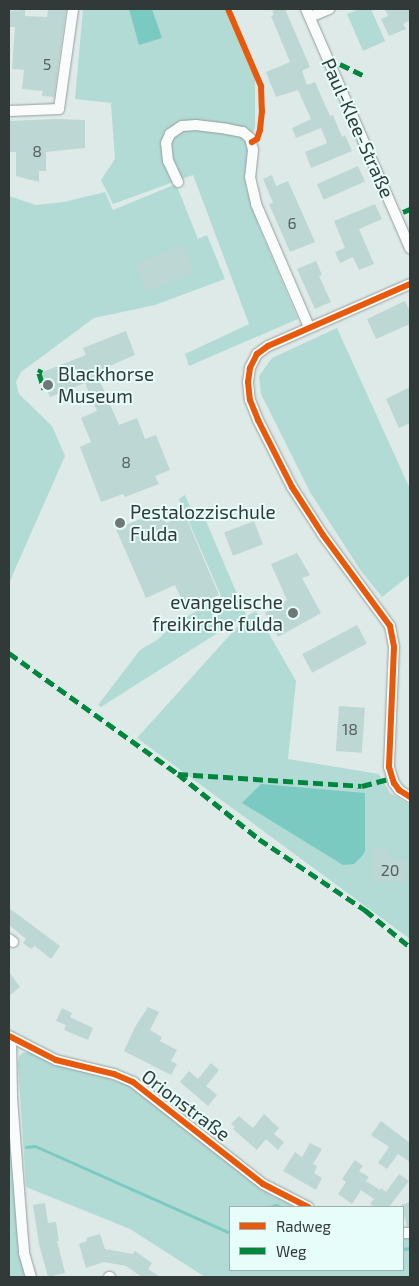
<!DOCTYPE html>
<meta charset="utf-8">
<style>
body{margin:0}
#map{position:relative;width:419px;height:1286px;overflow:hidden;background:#deeae8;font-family:"Exo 2",sans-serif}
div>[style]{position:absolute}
.green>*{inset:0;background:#b2dbd5}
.water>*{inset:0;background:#7bcac2}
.stream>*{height:3px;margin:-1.5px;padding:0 1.5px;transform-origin:1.5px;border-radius:1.5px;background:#7bcac2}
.building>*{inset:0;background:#bdd7d4;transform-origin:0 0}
.roads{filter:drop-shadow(0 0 1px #949d9c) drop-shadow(0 0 1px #949d9c)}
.street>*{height:10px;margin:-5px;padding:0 5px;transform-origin:5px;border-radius:5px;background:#fafcfc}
.quiet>*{height:5px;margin-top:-2.5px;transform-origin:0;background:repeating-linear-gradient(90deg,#00873e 0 10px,transparent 0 15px)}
.cycleway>*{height:6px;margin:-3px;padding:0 3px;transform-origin:3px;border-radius:3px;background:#e8590c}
.dots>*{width:14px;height:14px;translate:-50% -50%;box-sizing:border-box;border:2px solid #e7fdfa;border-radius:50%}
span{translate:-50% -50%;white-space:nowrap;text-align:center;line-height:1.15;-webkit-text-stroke:4px #e7fdfa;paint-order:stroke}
.number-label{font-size:16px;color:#556160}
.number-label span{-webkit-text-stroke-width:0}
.street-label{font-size:19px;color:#323a39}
.poi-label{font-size:19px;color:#323a39}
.left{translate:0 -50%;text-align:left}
.right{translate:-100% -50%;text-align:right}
.frame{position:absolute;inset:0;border:10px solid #323a39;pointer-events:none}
.legend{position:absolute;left:229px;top:1206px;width:175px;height:65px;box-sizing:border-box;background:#e7fdfa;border:1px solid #9fafad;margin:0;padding:6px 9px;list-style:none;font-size:15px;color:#323a39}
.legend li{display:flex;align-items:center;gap:10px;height:25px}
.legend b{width:25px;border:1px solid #9fafad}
</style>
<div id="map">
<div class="green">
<div style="clip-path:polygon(83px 9px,225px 9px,255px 79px,255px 127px,248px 149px,246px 187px,259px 227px,298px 319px,189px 366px,185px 354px,249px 324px,193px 175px,113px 204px,101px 180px,115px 159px,111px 104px,112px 103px,75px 99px)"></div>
<div style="clip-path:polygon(360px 9px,371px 9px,385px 41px,363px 51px,347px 14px)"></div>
<div style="clip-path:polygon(176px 184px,198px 239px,207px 235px,225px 279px,155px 305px,94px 318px,21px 372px,16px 382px,19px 394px,52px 426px,65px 456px,9px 583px,9px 196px,36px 205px,64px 202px,105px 192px,113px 210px)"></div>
<div style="clip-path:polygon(337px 328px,410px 489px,410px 575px,382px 597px,361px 571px,310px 492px,261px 394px,259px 376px,272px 358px)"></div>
<div style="clip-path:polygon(185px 495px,195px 518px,206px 521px,246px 615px,101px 707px,98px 705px,140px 650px,157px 640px,172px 626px,221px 596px,179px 499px)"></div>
<div style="clip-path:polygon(256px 611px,296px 681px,288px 759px,379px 774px,390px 793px,410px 805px,410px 939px,137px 738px,247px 616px)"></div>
<div style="clip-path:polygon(29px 1052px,47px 1060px,129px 1085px,269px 1194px,296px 1207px,230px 1207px,230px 1270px,403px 1270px,403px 1239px,410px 1238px,410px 1277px,205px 1277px,130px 1229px,26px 1187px,18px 1063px,19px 1057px,22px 1053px)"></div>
<div style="clip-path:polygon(9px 1116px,18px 1246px,25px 1277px,9px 1277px)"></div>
</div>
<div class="water">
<div style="clip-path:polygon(129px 9px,152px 9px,162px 38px,139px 45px)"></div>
<div style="clip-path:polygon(261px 784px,365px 793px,365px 851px,362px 856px,354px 864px,343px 865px,242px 803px)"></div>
</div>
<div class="stream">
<div style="left:26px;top:1147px;width:9px;rotate:-6deg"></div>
<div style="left:35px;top:1146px;width:214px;rotate:24deg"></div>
<div style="left:270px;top:1207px;width:6px;rotate:-18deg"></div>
<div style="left:276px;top:1205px;width:4px;rotate:27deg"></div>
<div style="left:403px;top:1249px;width:7px;rotate:-8deg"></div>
</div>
<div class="building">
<div style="clip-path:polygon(48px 9px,66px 10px,54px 97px,42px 96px,43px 91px,22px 89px,24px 70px,12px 69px,15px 27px,9px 27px,9px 11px,25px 10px,25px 16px,47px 17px)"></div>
<div style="clip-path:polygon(277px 9px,285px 9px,310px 67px,302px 71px,307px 85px,315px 82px,330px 116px,333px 115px,342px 137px,345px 135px,352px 151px,311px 168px,305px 152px,327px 143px,321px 128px,296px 138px,292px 128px,311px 119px,298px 90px,276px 97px,266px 72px,290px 62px,271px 16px,274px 15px,272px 11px)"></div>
<div style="clip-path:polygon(385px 9px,410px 9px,410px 20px,403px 24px,406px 29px,389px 36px,381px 19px,388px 16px)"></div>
<div style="clip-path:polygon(56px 119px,85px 120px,85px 148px,46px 152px,46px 171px,39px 171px,39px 182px,16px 176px,16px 152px,9px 152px,9px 121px)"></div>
<div style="left:358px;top:166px;width:17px;height:45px;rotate:66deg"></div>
<div style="clip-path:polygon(272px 175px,276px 186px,288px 181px,315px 242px,290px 252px,269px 204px,273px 203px,263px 179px)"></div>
<div style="clip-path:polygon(375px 204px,382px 219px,359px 229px,374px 264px,359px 270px,353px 257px,340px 263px,335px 252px,345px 248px,334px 221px)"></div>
<div style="left:183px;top:245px;width:30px;height:51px;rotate:69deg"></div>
<div style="clip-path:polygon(316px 261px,322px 275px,319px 276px,331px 302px,315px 309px,297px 269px)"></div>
<div style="clip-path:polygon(405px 301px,410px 312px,410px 324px,376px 339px,367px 319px)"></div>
<div style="clip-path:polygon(126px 331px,135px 355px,96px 372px,119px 425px,137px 418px,145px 439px,156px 435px,170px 470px,155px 476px,159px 484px,125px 497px,123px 494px,101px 502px,80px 447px,91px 442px,81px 418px,97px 411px,85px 383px,50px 397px,40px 373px,86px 355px,83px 348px)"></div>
<div style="clip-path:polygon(410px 387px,410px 423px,399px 428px,386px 399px)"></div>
<div style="clip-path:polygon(160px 511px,166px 523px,185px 515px,219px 595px,186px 609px,175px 585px,146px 598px,116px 529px)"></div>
<div style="left:254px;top:521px;width:25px;height:32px;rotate:69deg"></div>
<div style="clip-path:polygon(297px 553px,310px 575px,302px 578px,321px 613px,278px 637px,265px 613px,287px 600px,271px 564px)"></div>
<div style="left:357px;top:625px;width:21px;height:62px;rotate:62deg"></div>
<div style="left:339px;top:706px;width:26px;height:45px;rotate:4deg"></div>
<div style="clip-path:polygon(374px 848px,388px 849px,388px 858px,408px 860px,406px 883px,373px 881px)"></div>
<div style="clip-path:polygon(9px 908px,60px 946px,51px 959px,35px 946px,31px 949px,23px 943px,26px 939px,9px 925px)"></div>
<div style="clip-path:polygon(9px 972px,20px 987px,9px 996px)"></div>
<div style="clip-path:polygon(148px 1007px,159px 1012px,150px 1030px,162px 1037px,160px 1041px,177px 1050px,171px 1061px,177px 1064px,171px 1075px,124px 1051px,135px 1027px)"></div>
<div style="clip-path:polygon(62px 1008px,72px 1013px,70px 1017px,93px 1028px,88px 1040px,64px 1030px,66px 1025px,56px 1021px)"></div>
<div style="clip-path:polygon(211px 1063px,219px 1070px,206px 1086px,217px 1095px,208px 1106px,180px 1082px,189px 1071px,198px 1079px)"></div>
<div style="clip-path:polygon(264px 1114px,279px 1128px,274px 1134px,284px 1142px,278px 1150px,266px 1139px,257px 1150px,233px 1129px,235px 1127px,231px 1124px,239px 1116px,253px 1128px)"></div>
<div style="clip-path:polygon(381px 1121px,410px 1143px,410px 1162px,398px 1154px,387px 1169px,378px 1163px,389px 1147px,371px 1135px)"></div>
<div style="clip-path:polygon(310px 1143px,322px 1149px,313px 1164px,317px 1166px,314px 1173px,322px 1178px,316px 1190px,283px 1171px,295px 1152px,302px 1157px)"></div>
<div style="clip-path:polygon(355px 1160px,363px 1166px,359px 1171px,369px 1177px,366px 1181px,380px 1190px,381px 1188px,386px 1192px,399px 1174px,409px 1181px,389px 1207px,375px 1207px,370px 1204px,374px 1199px,361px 1190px,352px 1204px,338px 1194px,346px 1182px,342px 1179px)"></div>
<div style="clip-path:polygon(410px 1202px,410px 1226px,407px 1226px,401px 1205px)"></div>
<div style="clip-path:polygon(45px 1203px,48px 1223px,56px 1222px,59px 1241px,57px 1241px,65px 1273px,48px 1277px,39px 1244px,33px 1205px)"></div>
<div style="clip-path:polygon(100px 1234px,105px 1249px,133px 1254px,135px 1251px,152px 1263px,148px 1269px,160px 1277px,142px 1277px,126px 1266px,104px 1262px,86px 1268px,79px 1244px,87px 1241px,86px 1238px)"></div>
</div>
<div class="roads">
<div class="street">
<div style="left:306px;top:9px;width:261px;rotate:66.5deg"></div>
<div style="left:310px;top:17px;width:21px;rotate:-23deg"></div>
<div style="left:9px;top:111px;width:50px;rotate:-2.3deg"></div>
<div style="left:59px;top:109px;width:101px;rotate:-82deg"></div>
<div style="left:178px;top:182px;width:23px;rotate:-115deg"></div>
<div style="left:168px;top:161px;width:18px;rotate:-96deg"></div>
<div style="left:166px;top:143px;width:10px;rotate:-66deg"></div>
<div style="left:170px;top:134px;width:14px;rotate:-34deg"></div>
<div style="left:182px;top:126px;width:14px;rotate:-4deg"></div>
<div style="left:196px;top:125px;width:31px;rotate:7deg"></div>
<div style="left:227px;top:129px;width:16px;rotate:11deg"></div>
<div style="left:243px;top:132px;width:9px;rotate:41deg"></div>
<div style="left:250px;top:138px;width:12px;rotate:76deg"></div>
<div style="left:253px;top:150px;width:27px;rotate:96deg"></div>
<div style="left:250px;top:177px;width:28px;rotate:77deg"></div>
<div style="left:256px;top:204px;width:134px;rotate:66.7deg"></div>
<div style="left:410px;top:284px;width:155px;rotate:156.4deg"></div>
<div style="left:268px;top:346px;width:14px;rotate:144deg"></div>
<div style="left:257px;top:354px;width:16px;rotate:117deg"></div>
<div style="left:250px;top:368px;width:14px;rotate:98deg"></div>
<div style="left:248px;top:382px;width:18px;rotate:84deg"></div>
<div style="left:250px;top:400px;width:22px;rotate:68deg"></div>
<div style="left:258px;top:420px;width:75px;rotate:63.1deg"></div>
<div style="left:292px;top:487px;width:57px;rotate:57.1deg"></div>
<div style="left:323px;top:535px;width:113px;rotate:53.6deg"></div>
<div style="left:390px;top:626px;width:21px;rotate:79deg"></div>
<div style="left:394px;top:647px;width:120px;rotate:92.4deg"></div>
<div style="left:389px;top:767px;width:17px;rotate:73deg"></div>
<div style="left:394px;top:783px;width:9px;rotate:54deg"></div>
<div style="left:399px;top:790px;width:13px;rotate:32deg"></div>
<div style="left:9px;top:939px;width:5px;rotate:37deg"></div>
<div style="left:9px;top:1036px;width:53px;rotate:27.1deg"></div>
<div style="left:56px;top:1060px;width:60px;rotate:13.6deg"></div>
<div style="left:114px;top:1074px;width:21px;rotate:23deg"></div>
<div style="left:133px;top:1082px;width:165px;rotate:38.1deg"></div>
<div style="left:263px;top:1184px;width:51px;rotate:27.1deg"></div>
<div style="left:11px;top:1038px;width:60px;rotate:89deg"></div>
<div style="left:12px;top:1098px;width:130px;rotate:85.6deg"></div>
<div style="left:22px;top:1228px;width:25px;rotate:85deg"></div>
<div style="left:24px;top:1253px;width:25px;rotate:74deg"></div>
<div style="left:403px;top:1233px;width:7px"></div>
<div style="left:109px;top:1277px;width:1px"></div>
</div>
</div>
<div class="quiet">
<div style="left:340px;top:64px;width:28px;rotate:26deg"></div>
<div style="left:403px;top:212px;width:8px;rotate:-23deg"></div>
<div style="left:41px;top:369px;width:4px;rotate:117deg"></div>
<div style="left:39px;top:373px;width:17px;rotate:73deg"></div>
<div style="left:9px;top:653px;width:208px;rotate:35.6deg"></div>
<div style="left:178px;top:774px;width:104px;rotate:38.7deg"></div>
<div style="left:259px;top:839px;width:128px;rotate:33.8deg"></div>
<div style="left:365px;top:910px;width:58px;rotate:39.4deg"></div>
<div style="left:178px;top:774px;width:184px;rotate:3.7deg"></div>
<div style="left:362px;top:786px;width:31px;rotate:-15deg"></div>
</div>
<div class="cycleway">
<div style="left:228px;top:9px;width:84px;rotate:66.8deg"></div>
<div style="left:261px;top:86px;width:25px;rotate:88deg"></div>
<div style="left:262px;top:111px;width:19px;rotate:96deg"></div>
<div style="left:260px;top:130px;width:9px;rotate:108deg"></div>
<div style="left:257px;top:139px;width:6px;rotate:149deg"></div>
<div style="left:410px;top:284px;width:155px;rotate:156.4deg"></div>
<div style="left:268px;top:346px;width:14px;rotate:144deg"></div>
<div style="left:257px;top:354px;width:16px;rotate:117deg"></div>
<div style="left:250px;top:368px;width:14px;rotate:98deg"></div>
<div style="left:248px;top:382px;width:18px;rotate:84deg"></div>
<div style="left:250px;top:400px;width:22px;rotate:68deg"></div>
<div style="left:258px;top:420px;width:75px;rotate:63.1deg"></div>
<div style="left:292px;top:487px;width:57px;rotate:57.1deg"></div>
<div style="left:323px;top:535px;width:113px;rotate:53.6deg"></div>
<div style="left:390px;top:626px;width:21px;rotate:79deg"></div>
<div style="left:394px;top:647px;width:120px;rotate:92.4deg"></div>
<div style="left:389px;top:767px;width:17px;rotate:73deg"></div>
<div style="left:394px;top:783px;width:9px;rotate:54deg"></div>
<div style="left:399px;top:790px;width:13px;rotate:32deg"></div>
<div style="left:9px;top:1036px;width:53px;rotate:27.1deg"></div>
<div style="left:56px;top:1060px;width:60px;rotate:13.6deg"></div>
<div style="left:114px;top:1074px;width:21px;rotate:23deg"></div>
<div style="left:133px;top:1082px;width:165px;rotate:38.1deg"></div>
<div style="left:263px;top:1184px;width:51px;rotate:27.1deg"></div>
</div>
<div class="dots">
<div style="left:48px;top:385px;background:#6e7876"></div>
<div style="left:120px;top:523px;background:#6e7876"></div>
<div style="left:293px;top:613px;background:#6e7876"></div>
</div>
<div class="number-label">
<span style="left:47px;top:64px">5</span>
<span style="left:37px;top:151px">8</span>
<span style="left:292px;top:223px">6</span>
<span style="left:126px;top:462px">8</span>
<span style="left:350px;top:729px">18</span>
<span style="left:390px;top:870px">20</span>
</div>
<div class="street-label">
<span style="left:358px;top:128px;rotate:66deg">Paul-Klee-Straße</span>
<span style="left:186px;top:1105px;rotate:37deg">Orionstraße</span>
</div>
<div class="poi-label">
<span class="left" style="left:58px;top:385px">Blackhorse<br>Museum</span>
<span class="left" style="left:130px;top:523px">Pestalozzischule<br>Fulda</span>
<span class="right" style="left:283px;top:613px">evangelische<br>freikirche fulda</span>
</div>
<div class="frame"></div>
<ul class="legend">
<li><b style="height:6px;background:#e8590c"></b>Radweg</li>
<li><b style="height:6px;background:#00873e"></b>Weg</li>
</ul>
</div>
